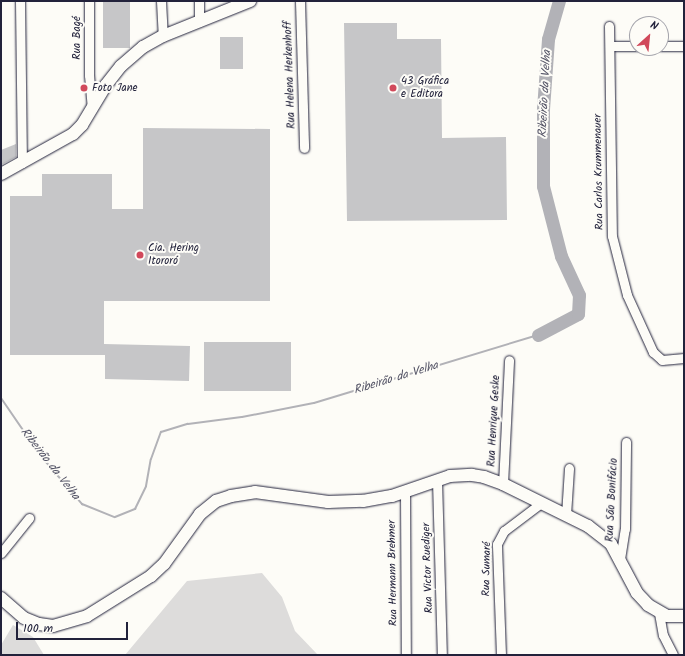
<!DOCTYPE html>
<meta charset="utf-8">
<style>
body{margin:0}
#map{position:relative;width:685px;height:656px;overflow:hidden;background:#fdfcf7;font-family:Kalam,sans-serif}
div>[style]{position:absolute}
.green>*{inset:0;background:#dddcdb}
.stream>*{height:2px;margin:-1px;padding:0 1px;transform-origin:1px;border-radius:1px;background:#b2b2b7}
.river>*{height:13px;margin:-6.5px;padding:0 6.5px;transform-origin:6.5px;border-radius:6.5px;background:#b2b2b7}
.building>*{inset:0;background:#c6c6c8;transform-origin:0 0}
.roads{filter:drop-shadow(0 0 1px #22223b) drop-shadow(0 0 1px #22223b)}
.minor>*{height:9px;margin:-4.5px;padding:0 4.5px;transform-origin:4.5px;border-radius:4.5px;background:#fdfcf7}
.secondary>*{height:12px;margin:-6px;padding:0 6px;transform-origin:6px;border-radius:6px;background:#fdfcf7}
.dots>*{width:11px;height:11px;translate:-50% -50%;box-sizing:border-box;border:2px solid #fdfcf7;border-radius:50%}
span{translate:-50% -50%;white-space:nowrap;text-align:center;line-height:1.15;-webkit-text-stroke:4px #fdfcf7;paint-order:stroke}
.street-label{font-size:11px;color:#22223b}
.poi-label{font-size:11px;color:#22223b}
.left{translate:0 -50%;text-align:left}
.water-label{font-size:12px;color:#545466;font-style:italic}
.frame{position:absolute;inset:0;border:2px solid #22223b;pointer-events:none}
.north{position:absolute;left:629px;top:16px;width:40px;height:40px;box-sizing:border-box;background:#fdfcf7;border:1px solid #a5a5ac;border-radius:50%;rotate:27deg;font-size:11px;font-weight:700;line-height:16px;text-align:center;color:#22223b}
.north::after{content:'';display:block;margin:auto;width:14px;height:18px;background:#d1495b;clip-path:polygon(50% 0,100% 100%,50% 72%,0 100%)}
.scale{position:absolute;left:16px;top:622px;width:112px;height:18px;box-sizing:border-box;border:2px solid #22223b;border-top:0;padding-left:5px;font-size:12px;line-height:14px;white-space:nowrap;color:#22223b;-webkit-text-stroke:3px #fdfcf7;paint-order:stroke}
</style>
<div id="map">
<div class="green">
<div style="clip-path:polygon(262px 573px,282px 597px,295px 631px,318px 655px,125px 655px,187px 581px)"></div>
<div style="clip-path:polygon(13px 625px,33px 637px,44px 655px,1px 655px,1px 645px)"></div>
</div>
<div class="stream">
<div style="left:1px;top:398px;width:69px;rotate:55.6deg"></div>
<div style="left:40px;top:455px;width:65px;rotate:49.4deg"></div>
<div style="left:82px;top:504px;width:35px;rotate:22deg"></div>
<div style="left:115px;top:517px;width:22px;rotate:-22deg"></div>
<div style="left:135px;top:509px;width:25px;rotate:-64deg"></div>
<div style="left:146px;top:486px;width:27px;rotate:-80deg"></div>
<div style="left:151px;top:459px;width:29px;rotate:-70deg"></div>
<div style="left:161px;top:432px;width:28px;rotate:-17deg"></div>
<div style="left:188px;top:424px;width:54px;rotate:-7.4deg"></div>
<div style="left:242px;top:417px;width:73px;rotate:-11deg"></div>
<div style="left:314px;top:403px;width:234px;rotate:-16.9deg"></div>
</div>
<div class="river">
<div style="left:538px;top:335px;width:45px;rotate:-27.7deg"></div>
<div style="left:578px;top:314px;width:19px;rotate:-87deg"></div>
<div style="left:579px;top:295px;width:43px;rotate:-114.8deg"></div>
<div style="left:561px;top:256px;width:72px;rotate:-104.4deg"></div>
<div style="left:543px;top:186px;width:77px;rotate:-90deg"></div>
<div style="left:543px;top:109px;width:70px;rotate:-85.9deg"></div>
<div style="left:548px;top:39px;width:40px;rotate:-74deg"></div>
</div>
<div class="building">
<div style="left:103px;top:1px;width:27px;height:47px"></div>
<div style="clip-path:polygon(344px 23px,397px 23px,397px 39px,441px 39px,442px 138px,506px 137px,507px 220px,347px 221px)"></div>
<div style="left:220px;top:37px;width:23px;height:32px"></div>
<div style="clip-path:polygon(143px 128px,270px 129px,270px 301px,104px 301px,104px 344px,190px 346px,189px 381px,105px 379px,105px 355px,10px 355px,10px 196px,42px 196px,42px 174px,112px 174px,112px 209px,143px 209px)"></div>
<div style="clip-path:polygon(16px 144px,16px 157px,1px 165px,1px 150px)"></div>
<div style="left:291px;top:342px;width:49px;height:87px;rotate:90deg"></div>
</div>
<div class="roads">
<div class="minor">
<div style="left:20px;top:1px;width:162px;rotate:89.3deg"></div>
<div style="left:89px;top:1px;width:74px;rotate:90deg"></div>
<div style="left:89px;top:75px;width:34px;rotate:85deg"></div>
<div style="left:161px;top:1px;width:35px;rotate:87deg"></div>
<div style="left:300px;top:1px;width:147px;rotate:88.4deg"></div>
<div style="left:199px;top:22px;width:21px;rotate:-90deg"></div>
<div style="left:609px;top:26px;width:210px;rotate:89.2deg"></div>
<div style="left:612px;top:236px;width:61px;rotate:75.7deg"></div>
<div style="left:627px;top:295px;width:63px;rotate:65.5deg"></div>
<div style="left:653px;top:352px;width:12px;rotate:42deg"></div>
<div style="left:662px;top:360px;width:22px;rotate:-5deg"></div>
<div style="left:610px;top:46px;width:27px"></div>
<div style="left:661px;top:46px;width:23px"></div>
<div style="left:437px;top:480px;width:175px;rotate:88.4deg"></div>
<div style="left:503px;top:484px;width:124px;rotate:-87.2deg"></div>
<div style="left:405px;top:491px;width:164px;rotate:89.7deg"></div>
<div style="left:566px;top:515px;width:47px;rotate:-86.3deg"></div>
<div style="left:1px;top:553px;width:45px;rotate:-51.3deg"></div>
<div style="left:620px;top:559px;width:30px;rotate:-81deg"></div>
<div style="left:625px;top:529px;width:87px;rotate:-89.3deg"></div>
<div style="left:659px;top:613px;width:22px;rotate:80deg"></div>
<div style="left:663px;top:635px;width:22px;rotate:63deg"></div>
<div style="left:501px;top:655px;width:111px;rotate:-92.1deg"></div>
<div style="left:497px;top:544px;width:15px;rotate:-62deg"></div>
<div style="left:504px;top:531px;width:46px;rotate:-37.1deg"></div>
</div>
<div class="secondary">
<div style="left:1px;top:174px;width:82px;rotate:-29.1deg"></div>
<div style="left:73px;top:134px;width:13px;rotate:-45deg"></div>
<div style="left:82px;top:125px;width:47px;rotate:-59deg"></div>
<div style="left:106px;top:85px;width:24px;rotate:-52deg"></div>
<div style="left:121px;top:66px;width:29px;rotate:-41deg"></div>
<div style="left:143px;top:47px;width:23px;rotate:-29deg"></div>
<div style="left:163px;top:36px;width:94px;rotate:-21.9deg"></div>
<div style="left:1px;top:598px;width:30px;rotate:41deg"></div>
<div style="left:24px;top:618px;width:16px;rotate:22deg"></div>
<div style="left:39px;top:624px;width:14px;rotate:8deg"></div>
<div style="left:53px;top:626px;width:35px;rotate:-16deg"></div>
<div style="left:87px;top:616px;width:75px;rotate:-32deg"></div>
<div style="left:151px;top:576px;width:18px;rotate:-43deg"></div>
<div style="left:164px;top:564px;width:62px;rotate:-54.2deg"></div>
<div style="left:200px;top:514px;width:21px;rotate:-39deg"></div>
<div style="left:216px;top:501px;width:16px;rotate:-18deg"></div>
<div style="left:231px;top:496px;width:24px;rotate:-9deg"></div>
<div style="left:255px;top:492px;width:74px;rotate:7.8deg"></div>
<div style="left:328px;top:502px;width:35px;rotate:-2deg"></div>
<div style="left:363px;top:501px;width:29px;rotate:-10deg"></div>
<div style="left:392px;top:496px;width:61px;rotate:-19deg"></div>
<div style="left:450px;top:476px;width:22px;rotate:-3deg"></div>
<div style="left:472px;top:475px;width:12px;rotate:9deg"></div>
<div style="left:484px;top:477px;width:20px;rotate:20deg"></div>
<div style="left:503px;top:484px;width:95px;rotate:26.3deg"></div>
<div style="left:588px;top:526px;width:29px;rotate:38deg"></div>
<div style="left:611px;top:544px;width:55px;rotate:62deg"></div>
<div style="left:637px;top:593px;width:16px;rotate:47deg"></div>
<div style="left:648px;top:605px;width:22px;rotate:30deg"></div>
<div style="left:667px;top:616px;width:17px"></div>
</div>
</div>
<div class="dots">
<div style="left:84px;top:88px;background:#d1495b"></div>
<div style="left:393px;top:88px;background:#d1495b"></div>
<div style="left:140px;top:255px;background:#d1495b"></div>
</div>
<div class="street-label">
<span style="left:77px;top:38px;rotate:-90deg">Rua Bagé</span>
<span style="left:290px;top:75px;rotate:-92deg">Rua Helena Herkenhoff</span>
<span style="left:599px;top:172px;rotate:-91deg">Rua Carlos Krummenauer</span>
<span style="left:494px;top:421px;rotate:-87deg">Rua Henrique Geske</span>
<span style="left:612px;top:500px;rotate:-87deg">Rua São Bonifácio</span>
<span style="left:428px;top:568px;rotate:-92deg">Rua Victor Ruediger</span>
<span style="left:487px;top:569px;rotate:-89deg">Rua Sumaré</span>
<span style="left:393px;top:573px;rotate:-91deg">Rua Hermann Brehmer</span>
</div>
<div class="poi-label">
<span class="left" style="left:401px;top:88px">43 Gráfica<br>e Editora</span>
<span class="left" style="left:92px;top:88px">Foto Jane</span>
<span class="left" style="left:148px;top:255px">Cia. Hering<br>Itororó</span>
</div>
<div class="water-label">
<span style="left:545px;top:94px;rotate:-87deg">Ribeirão da Velha</span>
<span style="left:396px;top:378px;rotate:-17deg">Ribeirão da Velha</span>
<span style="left:50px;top:464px;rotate:52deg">Ribeirão da Velha</span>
</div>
<div class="frame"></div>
<div class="north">N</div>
<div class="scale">100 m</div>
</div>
